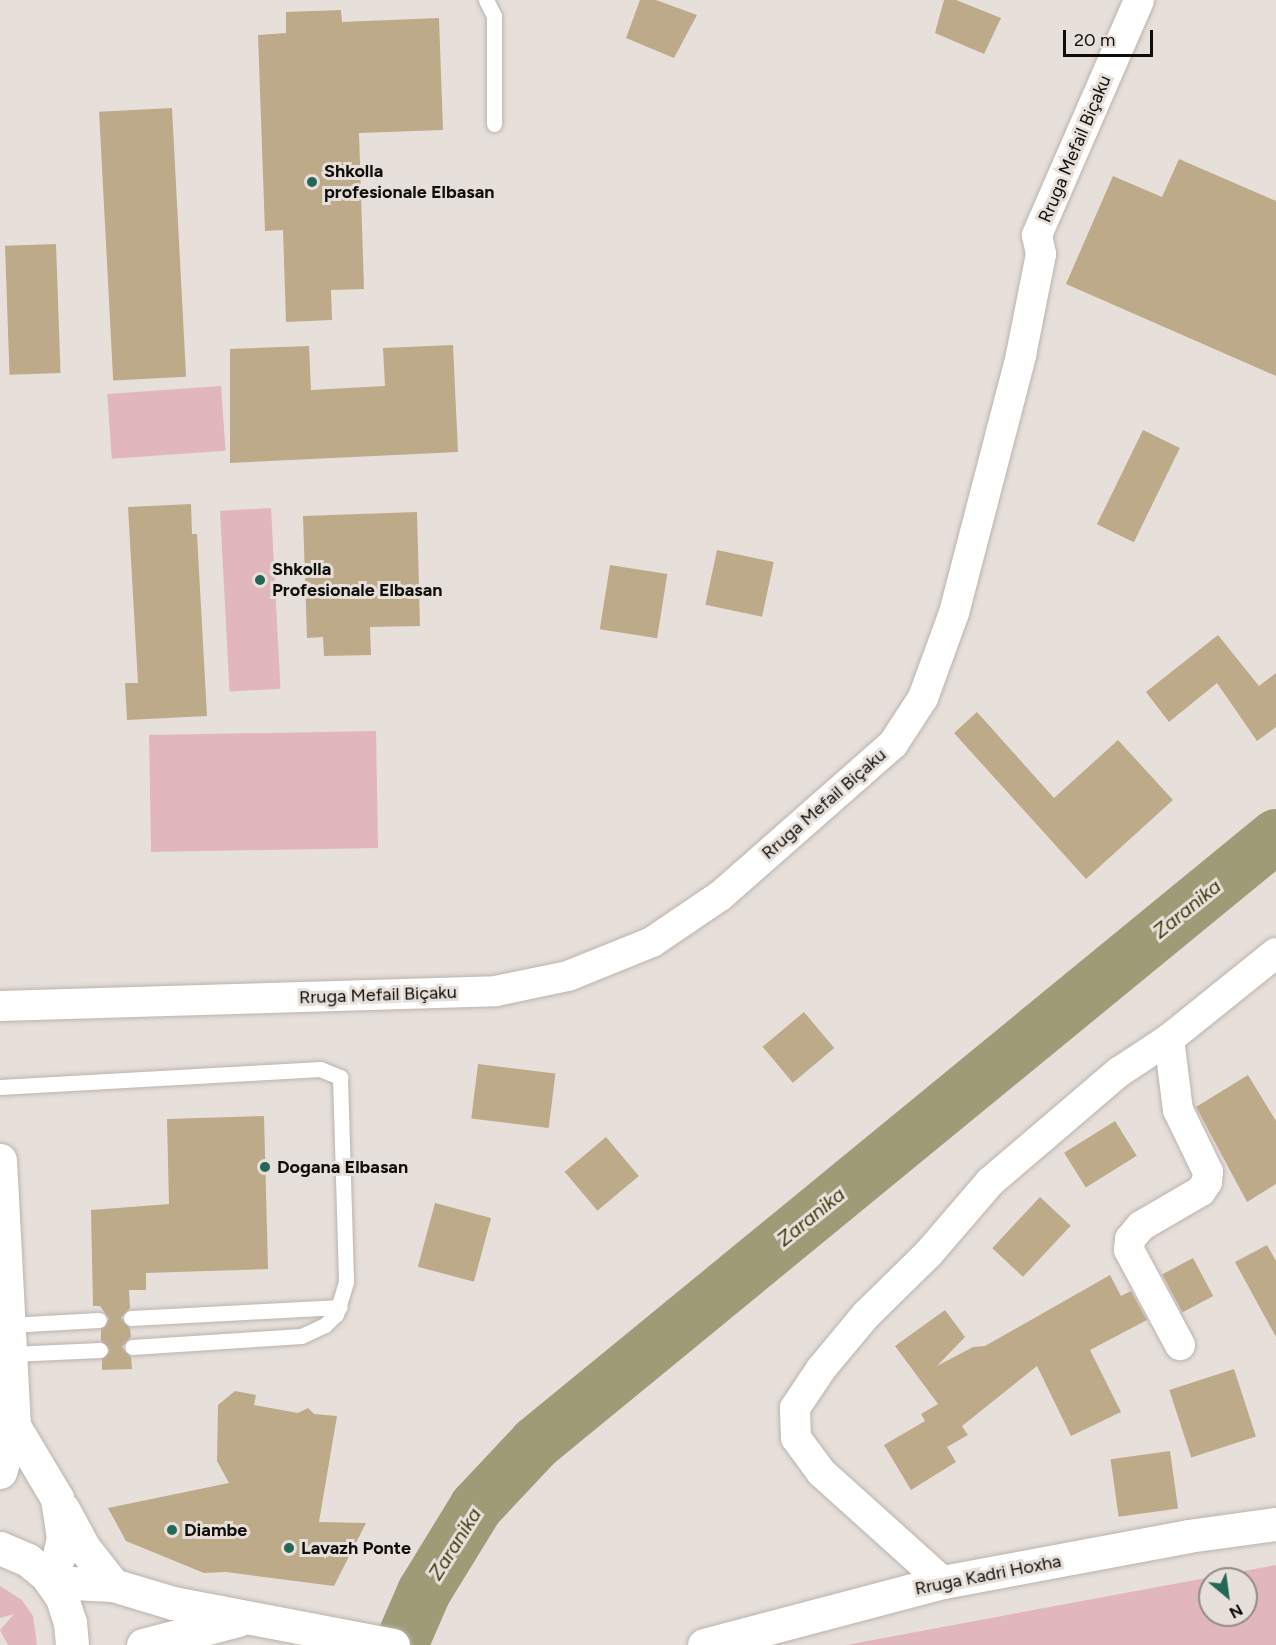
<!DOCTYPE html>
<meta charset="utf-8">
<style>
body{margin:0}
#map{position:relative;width:1276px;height:1645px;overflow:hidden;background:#e7dfd9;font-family:Figtree,sans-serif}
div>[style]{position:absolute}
.green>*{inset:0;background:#e1b7bb;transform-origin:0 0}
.river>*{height:54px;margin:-27px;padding:0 27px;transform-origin:27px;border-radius:27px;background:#9e9b77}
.building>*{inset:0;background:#bdaa89;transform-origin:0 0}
.roads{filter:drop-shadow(0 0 2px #bbb3ae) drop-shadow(0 0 2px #bbb3ae)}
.service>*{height:15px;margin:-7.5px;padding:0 7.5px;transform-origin:7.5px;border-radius:7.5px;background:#fff}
.minor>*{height:30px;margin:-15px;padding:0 15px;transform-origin:15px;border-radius:15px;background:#fff}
.secondary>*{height:33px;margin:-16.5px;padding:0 16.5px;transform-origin:16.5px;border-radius:16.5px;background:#fff}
.dots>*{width:16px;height:16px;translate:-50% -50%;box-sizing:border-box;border:3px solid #e7dfd9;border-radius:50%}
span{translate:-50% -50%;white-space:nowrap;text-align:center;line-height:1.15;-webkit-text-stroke:6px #e7dfd9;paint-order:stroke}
.street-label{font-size:18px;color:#100e0c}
.poi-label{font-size:18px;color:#100e0c;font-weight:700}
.left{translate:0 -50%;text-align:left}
.water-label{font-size:20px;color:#3e3a0b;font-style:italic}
.north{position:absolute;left:1198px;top:1567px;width:60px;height:60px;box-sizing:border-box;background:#e7dfd9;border:2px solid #918b87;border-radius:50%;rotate:151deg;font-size:16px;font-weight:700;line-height:24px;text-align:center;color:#100e0c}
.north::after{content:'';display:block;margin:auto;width:21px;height:27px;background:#246757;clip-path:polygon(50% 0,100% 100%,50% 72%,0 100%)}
.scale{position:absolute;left:1063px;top:30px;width:90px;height:27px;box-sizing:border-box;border:3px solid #100e0c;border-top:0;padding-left:8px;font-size:18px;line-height:21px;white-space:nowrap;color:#100e0c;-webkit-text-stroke:4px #e7dfd9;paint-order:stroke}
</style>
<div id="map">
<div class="green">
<div style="left:221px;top:386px;width:65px;height:114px;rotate:86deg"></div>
<div style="left:271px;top:508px;width:181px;height:51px;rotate:87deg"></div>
<div style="left:376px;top:731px;width:117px;height:227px;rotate:89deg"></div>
<div style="clip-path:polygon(evenodd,1276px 1565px,1276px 1645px,846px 1645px,1276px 1565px,1210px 1579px,1246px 1579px,1246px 1615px,1210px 1615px,1210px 1579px)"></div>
<div style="clip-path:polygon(0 1586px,22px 1600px,33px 1616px,37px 1645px,8px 1645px,0 1630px,14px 1614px,0 1618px)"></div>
</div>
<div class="river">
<div style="left:401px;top:1645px;width:58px;rotate:-66.5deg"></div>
<div style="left:424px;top:1592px;width:100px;rotate:-58.5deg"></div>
<div style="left:476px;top:1507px;width:88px;rotate:-46.8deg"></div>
<div style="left:536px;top:1443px;width:957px;rotate:-39.36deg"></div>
</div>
<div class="building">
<div style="clip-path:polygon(640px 0,656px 0,697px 15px,674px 58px,626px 38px)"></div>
<div style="clip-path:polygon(944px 0,956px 0,1001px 18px,984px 54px,935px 33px)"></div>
<div style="clip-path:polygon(341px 10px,342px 22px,439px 18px,443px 130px,359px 133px,364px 289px,331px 290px,332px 320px,286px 322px,283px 230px,265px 231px,258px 35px,286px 33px,286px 12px)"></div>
<div style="left:172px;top:108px;width:269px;height:73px;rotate:87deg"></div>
<div style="clip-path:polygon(1179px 159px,1276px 201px,1276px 376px,1066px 284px,1113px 176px,1162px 197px)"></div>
<div style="left:56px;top:244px;width:129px;height:51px;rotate:88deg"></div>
<div style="clip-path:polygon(453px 345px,458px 452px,230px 463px,230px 349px,309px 346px,311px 390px,385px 386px,383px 348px)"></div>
<div style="left:1143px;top:430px;width:41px;height:105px;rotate:26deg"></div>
<div style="clip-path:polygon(191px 504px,192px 534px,197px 534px,207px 716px,127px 720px,125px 683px,138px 683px,128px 507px)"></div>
<div style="clip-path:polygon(417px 512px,420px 626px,370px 627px,371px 655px,324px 656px,323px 637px,307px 638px,303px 516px)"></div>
<div style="left:717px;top:550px;width:58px;height:56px;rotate:12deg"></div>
<div style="left:610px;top:565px;width:58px;height:65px;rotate:9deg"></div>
<div style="clip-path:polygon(1218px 635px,1259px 686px,1276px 673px,1276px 727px,1257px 741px,1217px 683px,1169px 722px,1146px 692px)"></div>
<div style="clip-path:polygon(977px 712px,1054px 798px,1118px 740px,1173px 800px,1086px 879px,954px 733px)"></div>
<div style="left:804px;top:1012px;width:47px;height:54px;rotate:50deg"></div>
<div style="left:478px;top:1064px;width:78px;height:55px;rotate:7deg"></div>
<div style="clip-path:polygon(1248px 1075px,1276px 1121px,1276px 1184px,1247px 1202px,1196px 1107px)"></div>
<div style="clip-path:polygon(264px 1116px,268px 1269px,146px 1273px,146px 1290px,129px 1290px,130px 1308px,121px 1318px,130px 1328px,131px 1337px,122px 1347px,131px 1357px,132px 1369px,102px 1370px,102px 1359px,110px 1350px,101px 1341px,101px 1329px,109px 1319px,100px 1306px,93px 1306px,91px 1210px,169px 1204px,167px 1119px)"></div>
<div style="left:1115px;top:1121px;width:41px;height:60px;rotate:58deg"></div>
<div style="left:606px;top:1137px;width:51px;height:54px;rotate:50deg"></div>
<div style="left:1040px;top:1197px;width:42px;height:70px;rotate:43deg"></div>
<div style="left:435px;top:1203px;width:58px;height:66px;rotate:15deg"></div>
<div style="clip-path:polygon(1267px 1245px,1276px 1261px,1276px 1337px,1235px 1262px)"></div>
<div style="left:1193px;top:1258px;width:43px;height:35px;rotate:62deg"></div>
<div style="clip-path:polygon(1110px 1275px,1121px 1296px,1131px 1291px,1147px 1320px,1090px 1350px,1121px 1412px,1071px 1436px,1037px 1366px,962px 1426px,968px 1435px,947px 1447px,956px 1462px,911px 1490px,884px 1445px,925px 1421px,921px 1414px,938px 1404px,895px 1346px,945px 1310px,965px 1337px,937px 1366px,973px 1347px,985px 1346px)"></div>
<div style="left:1234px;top:1369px;width:71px;height:68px;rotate:72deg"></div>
<div style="clip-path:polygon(235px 1391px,256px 1395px,254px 1405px,298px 1413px,308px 1408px,314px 1414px,337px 1416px,319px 1522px,366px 1523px,334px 1586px,226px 1572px,204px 1573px,126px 1541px,108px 1508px,229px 1483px,217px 1461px,218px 1405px)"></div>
<div style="left:1170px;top:1451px;width:58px;height:60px;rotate:82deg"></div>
</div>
<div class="roads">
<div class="service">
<div style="left:486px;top:0;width:18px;rotate:63deg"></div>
<div style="left:494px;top:16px;width:108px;rotate:90deg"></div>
<div style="left:0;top:1087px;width:321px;rotate:-3.2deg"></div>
<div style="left:320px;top:1069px;width:22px;rotate:22deg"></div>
<div style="left:340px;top:1077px;width:205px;rotate:88.3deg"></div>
<div style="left:346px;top:1282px;width:34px;rotate:107deg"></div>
<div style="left:336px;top:1314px;width:16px;rotate:135deg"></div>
<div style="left:325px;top:1325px;width:26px;rotate:155deg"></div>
<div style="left:301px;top:1336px;width:169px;rotate:176.3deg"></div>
<div style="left:131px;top:1318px;width:209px;rotate:-3deg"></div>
<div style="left:9px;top:1325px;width:90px;rotate:-3.2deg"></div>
<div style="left:12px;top:1354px;width:88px;rotate:-2.6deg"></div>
</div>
<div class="minor">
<div style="left:0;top:1006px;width:496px;rotate:-1.7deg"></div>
<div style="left:496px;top:991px;width:74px;rotate:-11.8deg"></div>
<div style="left:568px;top:976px;width:91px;rotate:-22deg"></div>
<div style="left:652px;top:942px;width:82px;rotate:-34.1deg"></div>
<div style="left:720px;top:896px;width:230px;rotate:-41.3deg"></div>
<div style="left:893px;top:744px;width:55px;rotate:-56.9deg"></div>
<div style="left:923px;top:698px;width:90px;rotate:-70deg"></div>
<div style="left:954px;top:613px;width:267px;rotate:-75.4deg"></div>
<div style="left:1021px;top:355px;width:103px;rotate:-78.8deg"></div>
<div style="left:1041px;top:254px;width:19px;rotate:-102deg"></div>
<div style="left:1037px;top:235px;width:256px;rotate:-66.5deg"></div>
<div style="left:1169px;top:1039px;width:72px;rotate:82.8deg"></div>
<div style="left:1178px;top:1110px;width:69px;rotate:64.2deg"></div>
<div style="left:1208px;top:1172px;width:10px;rotate:96deg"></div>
<div style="left:1207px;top:1182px;width:11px;rotate:124deg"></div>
<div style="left:1201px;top:1191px;width:69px;rotate:149.7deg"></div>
<div style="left:1141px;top:1226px;width:17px;rotate:130deg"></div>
<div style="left:1130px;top:1239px;width:11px;rotate:95deg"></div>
<div style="left:1129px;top:1250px;width:108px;rotate:61.8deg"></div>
<div style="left:943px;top:1582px;width:164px;rotate:-138deg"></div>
<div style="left:821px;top:1472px;width:42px;rotate:-126.3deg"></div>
<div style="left:796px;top:1438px;width:30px;rotate:-92deg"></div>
<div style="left:795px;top:1408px;width:47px;rotate:-56.3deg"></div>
<div style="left:821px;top:1369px;width:70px;rotate:-50.2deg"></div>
<div style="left:866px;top:1315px;width:88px;rotate:-44.5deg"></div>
<div style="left:929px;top:1253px;width:94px;rotate:-49.3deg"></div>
<div style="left:990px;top:1182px;width:170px;rotate:-40.5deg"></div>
<div style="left:1119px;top:1072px;width:60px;rotate:-33.4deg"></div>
<div style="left:1169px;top:1039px;width:137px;rotate:-38.8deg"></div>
</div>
<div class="secondary">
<div style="left:0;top:1160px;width:266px;rotate:87deg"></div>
<div style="left:14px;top:1426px;width:48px;rotate:106.9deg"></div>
<div style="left:14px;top:1426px;width:84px;rotate:59.2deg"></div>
<div style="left:57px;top:1498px;width:40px;rotate:81.5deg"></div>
<div style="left:63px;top:1538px;width:18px;rotate:103deg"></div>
<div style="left:59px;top:1556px;width:24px;rotate:118deg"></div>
<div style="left:63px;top:1509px;width:44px;rotate:61.7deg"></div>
<div style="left:84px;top:1548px;width:47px;rotate:51.9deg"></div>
<div style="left:0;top:1548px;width:30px;rotate:23deg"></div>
<div style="left:28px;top:1560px;width:26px;rotate:40deg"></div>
<div style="left:48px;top:1577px;width:25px;rotate:56deg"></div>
<div style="left:62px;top:1598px;width:25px;rotate:72deg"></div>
<div style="left:70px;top:1622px;width:23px;rotate:85deg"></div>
<div style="left:51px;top:1582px;width:62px;rotate:2.8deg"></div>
<div style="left:113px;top:1585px;width:63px;rotate:16.7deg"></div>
<div style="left:173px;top:1603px;width:224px;rotate:10.8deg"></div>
<div style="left:143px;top:1645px;width:98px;rotate:-14.7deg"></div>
<div style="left:704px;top:1645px;width:247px;rotate:-14.8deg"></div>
<div style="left:943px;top:1582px;width:249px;rotate:-10.6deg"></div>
<div style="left:1188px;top:1536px;width:89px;rotate:-7.8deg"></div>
</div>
</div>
<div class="dots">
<div style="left:312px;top:182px;background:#246757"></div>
<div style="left:260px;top:580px;background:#246757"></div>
<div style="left:265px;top:1167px;background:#246757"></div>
<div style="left:172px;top:1530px;background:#246757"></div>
<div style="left:289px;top:1548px;background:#246757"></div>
</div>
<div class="street-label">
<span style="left:1075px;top:149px;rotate:-67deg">Rruga Mefail Biçaku</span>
<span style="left:824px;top:804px;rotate:-41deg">Rruga Mefail Biçaku</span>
<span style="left:378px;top:995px;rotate:-2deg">Rruga Mefail Biçaku</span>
<span style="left:988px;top:1575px;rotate:-11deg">Rruga Kadri Hoxha</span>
</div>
<div class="poi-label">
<span class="left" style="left:324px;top:182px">Shkolla<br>profesionale Elbasan</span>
<span class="left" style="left:272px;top:580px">Shkolla<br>Profesionale Elbasan</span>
<span class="left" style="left:277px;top:1167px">Dogana Elbasan</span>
<span class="left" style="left:184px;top:1530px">Diambe</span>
<span class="left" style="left:301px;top:1548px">Lavazh Ponte</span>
</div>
<div class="water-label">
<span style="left:1187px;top:909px;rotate:-39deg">Zaranika</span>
<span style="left:811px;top:1217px;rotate:-39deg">Zaranika</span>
<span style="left:455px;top:1544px;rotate:-58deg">Zaranika</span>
</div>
<div class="north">N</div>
<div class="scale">20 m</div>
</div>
